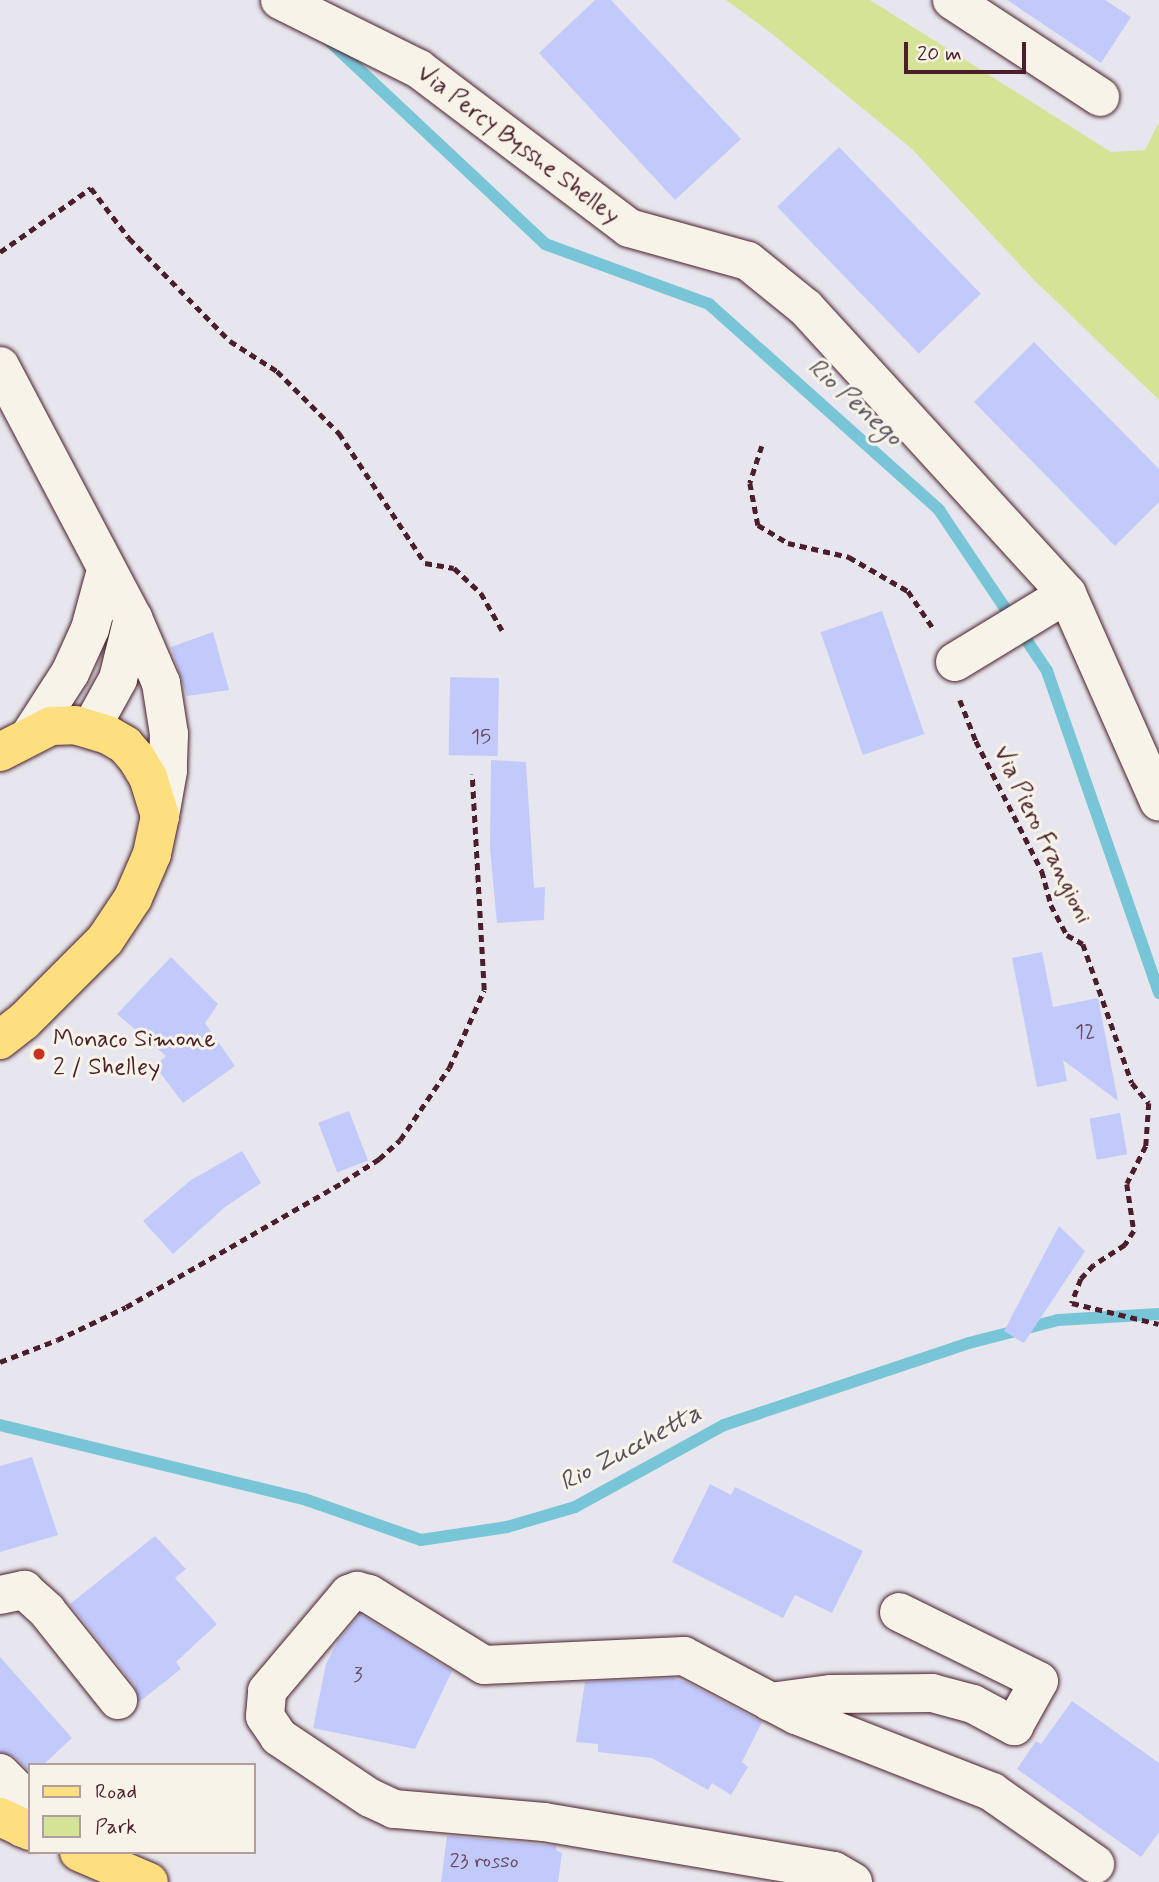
<!DOCTYPE html>
<style>
body{margin:0}
#map{position:relative;width:1159px;height:1882px;overflow:hidden;background:#e7e6ee;font-family:Mynerve,sans-serif}
div>[style]{position:absolute}
.green>*{inset:0;background:#d5e396}
.stream>*{height:12px;margin:-6px;padding:0 6px;transform-origin:6px;border-radius:6px;background:#78c5d7}
.building>*{inset:0;background:#c2c9fb;transform-origin:0 0}
.path>*{height:4.5px;margin-top:-2.25px;transform-origin:0;background:repeating-linear-gradient(90deg,#4a1f2b 0 7px,transparent 0 12px)}
.roads{filter:drop-shadow(0 0 2px #4a1f2b) drop-shadow(0 0 2px #4a1f2b)}
.minor>*{height:38px;margin:-19px;padding:0 19px;transform-origin:19px;border-radius:19px;background:#f7f3e8}
.major>*{height:38px;margin:-19px;padding:0 19px;transform-origin:19px;border-radius:19px;background:#fddf80}
.dots>*{width:19px;height:19px;translate:-50% -50%;box-sizing:border-box;border:4px solid #f7f3e8;border-radius:50%}
span{translate:-50% -50%;white-space:nowrap;text-align:center;line-height:1.15;-webkit-text-stroke:6px #f7f3e8;paint-order:stroke}
.number-label{font-size:21px;color:#684a5f}
.number-label span{-webkit-text-stroke-width:0}
.street-label{font-size:24px;color:#4a1f2b}
.poi-label{font-size:24px;color:#4a1f2b}
.left{translate:0 -50%;text-align:left}
.water-label{font-size:26px;color:#58515f;font-style:italic}
.legend{position:absolute;left:28px;top:1763px;width:228px;height:91px;box-sizing:border-box;background:#f7f3e8;border:2px solid #b29e9c;margin:0;padding:9px 12px;list-style:none;font-size:21px;color:#4a1f2b}
.legend li{display:flex;align-items:center;gap:14px;height:35px}
.legend b{width:35px;border:2px solid #b29e9c}
.scale{position:absolute;left:904px;top:42px;width:122px;height:32px;box-sizing:border-box;border:4px solid #4a1f2b;border-top:0;padding-left:9px;font-size:21px;line-height:24px;white-space:nowrap;color:#4a1f2b;-webkit-text-stroke:5px #f7f3e8;paint-order:stroke}
</style>
<div id="map">
<div class="green">
<div style="clip-path:polygon(726px 0,870px 0,1111px 152px,1145px 150px,1159px 122px,1159px 400px,1034px 280px,912px 149px,771px 33px)"></div>
</div>
<div class="stream">
<div style="left:327px;top:39px;width:299px;rotate:43.2deg"></div>
<div style="left:545px;top:244px;width:175px;rotate:20.1deg"></div>
<div style="left:709px;top:304px;width:309px;rotate:41.8deg"></div>
<div style="left:939px;top:510px;width:194px;rotate:56.1deg"></div>
<div style="left:1047px;top:671px;width:341px;rotate:70.8deg"></div>
<div style="left:0;top:1425px;width:313px;rotate:13.7deg"></div>
<div style="left:304px;top:1499px;width:124px;rotate:19.3deg"></div>
<div style="left:421px;top:1540px;width:87px;rotate:-8.6deg"></div>
<div style="left:507px;top:1527px;width:71px;rotate:-16.4deg"></div>
<div style="left:575px;top:1507px;width:170px;rotate:-28.8deg"></div>
<div style="left:724px;top:1425px;width:258px;rotate:-18.5deg"></div>
<div style="left:969px;top:1343px;width:92px;rotate:-14.5deg"></div>
<div style="left:1058px;top:1320px;width:101px;rotate:-3.4deg"></div>
</div>
<div class="building">
<div style="clip-path:polygon(595px 0,611px 0,741px 139px,675px 200px,539px 53px)"></div>
<div style="clip-path:polygon(1007px 0,1105px 0,1131px 17px,1101px 63px)"></div>
<div style="left:839px;top:147px;width:204px;height:86px;rotate:46deg"></div>
<div style="clip-path:polygon(1034px 342px,1159px 469px,1159px 502px,1115px 546px,974px 402px)"></div>
<div style="left:882px;top:611px;width:130px;height:65px;rotate:71deg"></div>
<div style="clip-path:polygon(213px 632px,229px 690px,187px 696px,171px 647px)"></div>
<div style="left:499px;top:678px;width:78px;height:49px;rotate:91deg"></div>
<div style="clip-path:polygon(491px 760px,526px 762px,534px 888px,545px 887px,544px 920px,497px 923px,490px 849px)"></div>
<div style="clip-path:polygon(1042px 952px,1053px 1007px,1098px 998px,1118px 1101px,1063px 1060px,1067px 1081px,1037px 1087px,1012px 958px)"></div>
<div style="clip-path:polygon(171px 957px,218px 1004px,205px 1023px,235px 1066px,183px 1103px,155px 1066px,166px 1056px,117px 1014px)"></div>
<div style="left:349px;top:1111px;width:53px;height:33px;rotate:69deg"></div>
<div style="left:1120px;top:1113px;width:42px;height:31px;rotate:80deg"></div>
<div style="clip-path:polygon(242px 1151px,261px 1183px,225px 1207px,173px 1254px,143px 1221px,191px 1180px)"></div>
<div style="clip-path:polygon(1059px 1226px,1085px 1251px,1024px 1343px,1004px 1331px)"></div>
<div style="clip-path:polygon(32px 1457px,58px 1535px,0 1552px,0 1466px)"></div>
<div style="clip-path:polygon(710px 1484px,731px 1495px,735px 1487px,863px 1551px,832px 1613px,795px 1595px,783px 1618px,672px 1562px)"></div>
<div style="clip-path:polygon(155px 1536px,186px 1569px,175px 1578px,217px 1624px,176px 1662px,181px 1669px,139px 1702px,135px 1686px,70px 1604px)"></div>
<div style="clip-path:polygon(360px 1614px,452px 1671px,415px 1749px,313px 1728px,326px 1664px,338px 1641px)"></div>
<div style="clip-path:polygon(0 1657px,72px 1738px,43px 1765px,30px 1765px,30px 1772px,15px 1757px,0 1752px)"></div>
<div style="clip-path:polygon(673px 1678px,686px 1682px,762px 1722px,742px 1762px,748px 1767px,731px 1795px,712px 1783px,708px 1790px,652px 1758px,598px 1752px,598px 1744px,576px 1742px,585px 1682px)"></div>
<div style="clip-path:polygon(1072px 1701px,1159px 1763px,1159px 1832px,1141px 1857px,1017px 1769px,1036px 1741px,1041px 1744px)"></div>
<div style="clip-path:polygon(447px 1836px,556px 1846px,556px 1850px,562px 1853px,558px 1882px,441px 1882px)"></div>
</div>
<div class="path">
<div style="left:0;top:252px;width:111px;rotate:-35.1deg"></div>
<div style="left:91px;top:188px;width:63px;rotate:52.8deg"></div>
<div style="left:129px;top:238px;width:144px;rotate:45.6deg"></div>
<div style="left:230px;top:341px;width:56px;rotate:32.6deg"></div>
<div style="left:277px;top:371px;width:88px;rotate:45deg"></div>
<div style="left:339px;top:433px;width:156px;rotate:56.5deg"></div>
<div style="left:425px;top:563px;width:29px;rotate:10deg"></div>
<div style="left:454px;top:568px;width:37px;rotate:43deg"></div>
<div style="left:481px;top:593px;width:43px;rotate:60.4deg"></div>
<div style="left:762px;top:446px;width:39px;rotate:108deg"></div>
<div style="left:750px;top:483px;width:43px;rotate:79.2deg"></div>
<div style="left:758px;top:525px;width:35px;rotate:31deg"></div>
<div style="left:788px;top:543px;width:63px;rotate:12.9deg"></div>
<div style="left:849px;top:557px;width:68px;rotate:30deg"></div>
<div style="left:908px;top:591px;width:45px;rotate:56deg"></div>
<div style="left:960px;top:700px;width:44px;rotate:68.7deg"></div>
<div style="left:976px;top:741px;width:146px;rotate:63.1deg"></div>
<div style="left:1042px;top:871px;width:35px;rotate:75deg"></div>
<div style="left:1051px;top:905px;width:34px;rotate:62deg"></div>
<div style="left:1067px;top:935px;width:18px;rotate:29deg"></div>
<div style="left:1083px;top:944px;width:147px;rotate:70.6deg"></div>
<div style="left:1132px;top:1083px;width:26px;rotate:50deg"></div>
<div style="left:1149px;top:1103px;width:43px;rotate:94deg"></div>
<div style="left:1146px;top:1146px;width:42px;rotate:116.6deg"></div>
<div style="left:1127px;top:1184px;width:48px;rotate:81.5deg"></div>
<div style="left:1134px;top:1231px;width:17px;rotate:123deg"></div>
<div style="left:1125px;top:1245px;width:37px;rotate:147deg"></div>
<div style="left:1094px;top:1265px;width:19px;rotate:133deg"></div>
<div style="left:1081px;top:1279px;width:26px;rotate:111deg"></div>
<div style="left:1072px;top:1303px;width:89px;rotate:13.6deg"></div>
<div style="left:0;top:1362px;width:61px;rotate:-21.1deg"></div>
<div style="left:57px;top:1340px;width:76px;rotate:-25.6deg"></div>
<div style="left:126px;top:1307px;width:250px;rotate:-29.9deg"></div>
<div style="left:343px;top:1182px;width:43px;rotate:-32.6deg"></div>
<div style="left:379px;top:1159px;width:28px;rotate:-42deg"></div>
<div style="left:400px;top:1140px;width:87px;rotate:-55.8deg"></div>
<div style="left:449px;top:1068px;width:85px;rotate:-65.8deg"></div>
<div style="left:484px;top:990px;width:216px;rotate:-93.2deg"></div>
</div>
<div class="roads">
<div class="minor">
<div style="left:280px;top:0;width:155px;rotate:26.4deg"></div>
<div style="left:419px;top:69px;width:263px;rotate:37.1deg"></div>
<div style="left:629px;top:228px;width:123px;rotate:15.5deg"></div>
<div style="left:748px;top:261px;width:75px;rotate:39deg"></div>
<div style="left:806px;top:308px;width:387px;rotate:47.6deg"></div>
<div style="left:1067px;top:594px;width:227px;rotate:66.1deg"></div>
<div style="left:952px;top:0;width:177px;rotate:33.2deg"></div>
<div style="left:0;top:366px;width:285px;rotate:62.2deg"></div>
<div style="left:133px;top:618px;width:71px;rotate:66.7deg"></div>
<div style="left:161px;top:683px;width:52px;rotate:81.1deg"></div>
<div style="left:169px;top:734px;width:37px;rotate:92deg"></div>
<div style="left:168px;top:771px;width:46px;rotate:100.1deg"></div>
<div style="left:955px;top:662px;width:131px;rotate:-31.3deg"></div>
<div style="left:91px;top:728px;width:56px;rotate:-61.1deg"></div>
<div style="left:118px;top:679px;width:63px;rotate:-76.2deg"></div>
<div style="left:30px;top:735px;width:74px;rotate:-57.2deg"></div>
<div style="left:70px;top:673px;width:48px;rotate:-65.6deg"></div>
<div style="left:90px;top:629px;width:61px;rotate:-74.8deg"></div>
<div style="left:0;top:1595px;width:25px;rotate:-12deg"></div>
<div style="left:24px;top:1590px;width:31px;rotate:42deg"></div>
<div style="left:47px;top:1611px;width:114px;rotate:51.4deg"></div>
<div style="left:770px;top:1702px;width:62px;rotate:-7.5deg"></div>
<div style="left:831px;top:1694px;width:101px;rotate:-0.6deg"></div>
<div style="left:932px;top:1693px;width:42px;rotate:15deg"></div>
<div style="left:973px;top:1704px;width:47px;rotate:28.2deg"></div>
<div style="left:1014px;top:1726px;width:51px;rotate:-60.9deg"></div>
<div style="left:1039px;top:1681px;width:156px;rotate:-153.8deg"></div>
<div style="left:0;top:1773px;width:38px;rotate:45deg"></div>
<div style="left:27px;top:1800px;width:11px;rotate:85deg"></div>
<div style="left:28px;top:1811px;width:18px;rotate:106deg"></div>
<div style="left:853px;top:1882px;width:22px;rotate:-150deg"></div>
<div style="left:834px;top:1871px;width:294px;rotate:-170.4deg"></div>
<div style="left:544px;top:1822px;width:151px;rotate:-175deg"></div>
<div style="left:394px;top:1809px;width:26px;rotate:-155deg"></div>
<div style="left:370px;top:1798px;width:110px;rotate:-146.2deg"></div>
<div style="left:279px;top:1737px;width:25px;rotate:-124deg"></div>
<div style="left:265px;top:1716px;width:25px;rotate:-85deg"></div>
<div style="left:267px;top:1691px;width:127px;rotate:-49.8deg"></div>
<div style="left:349px;top:1594px;width:9px;rotate:-21deg"></div>
<div style="left:357px;top:1591px;width:12px;rotate:14deg"></div>
<div style="left:369px;top:1594px;width:135px;rotate:31.7deg"></div>
<div style="left:484px;top:1665px;width:200px;rotate:-2.6deg"></div>
<div style="left:684px;top:1656px;width:127px;rotate:27.8deg"></div>
<div style="left:796px;top:1715px;width:211px;rotate:21.4deg"></div>
<div style="left:992px;top:1792px;width:126px;rotate:35deg"></div>
</div>
<div class="major">
<div style="left:0;top:752px;width:57px;rotate:-27deg"></div>
<div style="left:51px;top:726px;width:24px;rotate:-2deg"></div>
<div style="left:75px;top:725px;width:34px;rotate:17deg"></div>
<div style="left:108px;top:735px;width:20px;rotate:30deg"></div>
<div style="left:125px;top:745px;width:18px;rotate:49deg"></div>
<div style="left:137px;top:759px;width:21px;rotate:59deg"></div>
<div style="left:148px;top:777px;width:41px;rotate:72.9deg"></div>
<div style="left:160px;top:816px;width:39px;rotate:102deg"></div>
<div style="left:152px;top:854px;width:48px;rotate:113.4deg"></div>
<div style="left:133px;top:898px;width:50px;rotate:123.7deg"></div>
<div style="left:105px;top:940px;width:115px;rotate:135deg"></div>
<div style="left:24px;top:1021px;width:31px;rotate:142deg"></div>
<div style="left:0;top:1817px;width:33px;rotate:25deg"></div>
<div style="left:79px;top:1852px;width:76px;rotate:23.2deg"></div>
</div>
</div>
<div class="dots">
<div style="left:39px;top:1054px;background:#c8321e"></div>
</div>
<div class="number-label">
<span style="left:481px;top:737px">15</span>
<span style="left:1085px;top:1032px">12</span>
<span style="left:358px;top:1675px">3</span>
<span style="left:484px;top:1861px">23 rosso</span>
</div>
<div class="street-label">
<span style="left:518px;top:145px;rotate:37deg">Via Percy Bysshe Shelley</span>
<span style="left:1042px;top:835px;rotate:64deg">Via Piero Frangioni</span>
</div>
<div class="poi-label">
<span class="left" style="left:53px;top:1054px">Monaco Simone<br>2 / Shelley</span>
</div>
<div class="water-label">
<span style="left:854px;top:403px;rotate:42deg">Rio Penego</span>
<span style="left:631px;top:1449px;rotate:-28deg">Rio Zucchetta</span>
</div>
<ul class="legend">
<li><b style="height:9px;background:#fddf80"></b>Road</li>
<li><b style="height:19px;background:#d5e396"></b>Park</li>
</ul>
<div class="scale">20 m</div>
</div>
